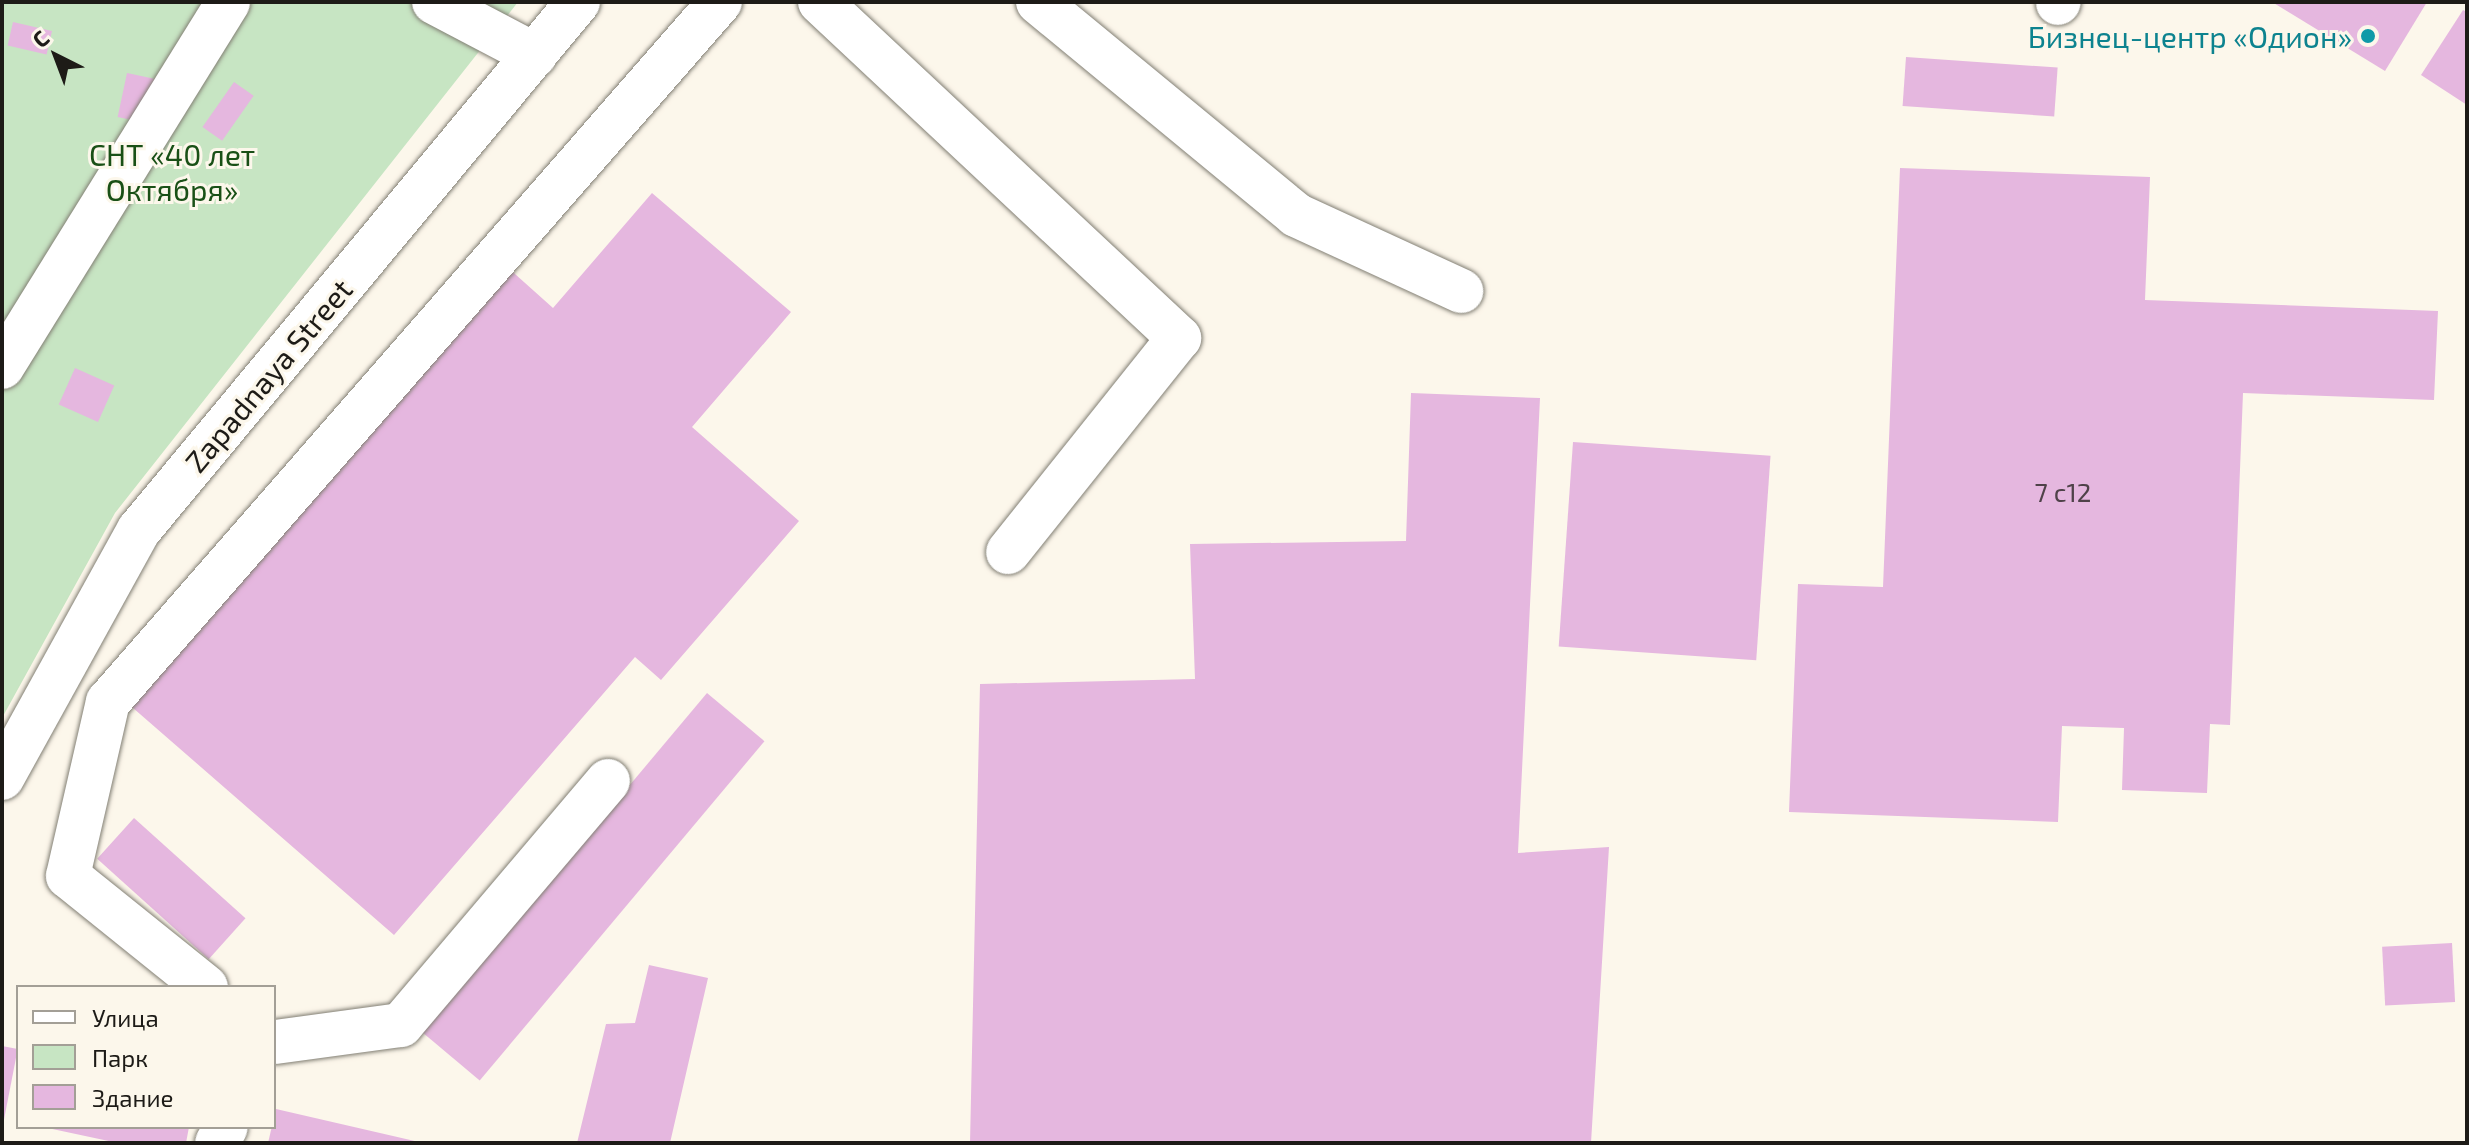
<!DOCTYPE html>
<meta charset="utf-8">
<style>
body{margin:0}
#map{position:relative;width:2469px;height:1145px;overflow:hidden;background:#fcf7eb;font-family:"Exo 2",sans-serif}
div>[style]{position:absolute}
.green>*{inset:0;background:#c7e5c3}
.building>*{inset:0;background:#e5b7df;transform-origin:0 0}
.roads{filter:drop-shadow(0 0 2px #827f74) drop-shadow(0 0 2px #827f74)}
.minor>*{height:44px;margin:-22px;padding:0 22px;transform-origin:22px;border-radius:22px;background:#fff}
.dots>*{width:22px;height:22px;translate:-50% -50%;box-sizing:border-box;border:4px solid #fcf7eb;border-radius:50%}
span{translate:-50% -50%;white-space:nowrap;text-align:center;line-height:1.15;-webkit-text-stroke:6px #fcf7eb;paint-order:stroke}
.number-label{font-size:26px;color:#4f4249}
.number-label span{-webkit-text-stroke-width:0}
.culture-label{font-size:30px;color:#0d838f}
.right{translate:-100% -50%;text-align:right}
.park-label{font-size:30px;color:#195016}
.street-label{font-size:30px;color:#1d1b17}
.frame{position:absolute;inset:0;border:4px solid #1d1b17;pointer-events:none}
.legend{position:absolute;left:16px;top:985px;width:260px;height:144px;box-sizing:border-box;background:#fcf7eb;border:2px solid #a39f96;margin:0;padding:10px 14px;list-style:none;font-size:24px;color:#1d1b17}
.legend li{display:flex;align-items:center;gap:16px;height:40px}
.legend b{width:40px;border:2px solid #a39f96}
.north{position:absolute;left:16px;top:16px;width:80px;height:80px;-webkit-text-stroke:6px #fcf7eb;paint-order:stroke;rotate:318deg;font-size:22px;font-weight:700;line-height:32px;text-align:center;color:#1d1b17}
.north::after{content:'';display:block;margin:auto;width:28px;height:36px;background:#1d1b17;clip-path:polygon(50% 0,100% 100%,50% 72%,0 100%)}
</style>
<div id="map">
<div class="green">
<div style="clip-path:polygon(2px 2px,518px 2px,115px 513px,2px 718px)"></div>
</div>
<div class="building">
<div style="clip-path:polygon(2272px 2px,2427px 2px,2385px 71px)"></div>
<div style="clip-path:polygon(2463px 10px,2467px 12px,2467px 105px,2421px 75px)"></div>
<div style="left:13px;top:22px;width:40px;height:24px;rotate:13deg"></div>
<div style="left:1906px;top:57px;width:152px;height:49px;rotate:4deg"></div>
<div style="left:127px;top:73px;width:29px;height:45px;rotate:12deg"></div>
<div style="left:234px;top:82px;width:24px;height:55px;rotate:35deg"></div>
<div style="clip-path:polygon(1900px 168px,2150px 177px,2145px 300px,2438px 311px,2434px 400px,2243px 393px,2230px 725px,2210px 724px,2207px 793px,2122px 790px,2124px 728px,2062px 726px,2058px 822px,1789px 812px,1798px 584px,1883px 587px)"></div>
<div style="clip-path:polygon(652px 193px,791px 312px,692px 427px,799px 521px,661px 680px,635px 657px,394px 935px,125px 701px,505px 265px,553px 308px)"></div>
<div style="left:75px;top:368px;width:43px;height:40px;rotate:24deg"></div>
<div style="clip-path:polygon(1411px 393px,1540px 398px,1518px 853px,1609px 847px,1591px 1143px,970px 1143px,980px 684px,1195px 679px,1190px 544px,1406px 541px)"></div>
<div style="left:1573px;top:442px;width:198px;height:205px;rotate:4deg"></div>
<div style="left:707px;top:693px;width:75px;height:443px;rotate:40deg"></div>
<div style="left:134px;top:818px;width:150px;height:55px;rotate:42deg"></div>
<div style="left:2452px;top:943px;width:59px;height:70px;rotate:87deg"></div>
<div style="clip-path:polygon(649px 965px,708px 978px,670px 1143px,577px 1143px,606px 1024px,635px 1023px)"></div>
<div style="left:2px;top:1046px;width:16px;height:75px;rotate:11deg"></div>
<div style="clip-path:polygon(276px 1109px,419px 1142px,418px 1143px,268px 1143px)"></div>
<div style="clip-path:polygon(43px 1127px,189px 1127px,186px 1143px,118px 1143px)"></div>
</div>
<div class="roads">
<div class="minor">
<div style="left:434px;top:2px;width:114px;rotate:27.7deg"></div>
<div style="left:820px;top:2px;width:492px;rotate:43.1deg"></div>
<div style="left:1179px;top:338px;width:274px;rotate:128.6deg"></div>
<div style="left:1038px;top:2px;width:335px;rotate:39.5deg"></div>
<div style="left:1296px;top:215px;width:182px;rotate:24.7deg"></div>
<div style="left:2058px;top:3px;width:1px;rotate:-45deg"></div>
<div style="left:2px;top:367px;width:429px;rotate:-58.2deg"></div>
<div style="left:2px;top:778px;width:283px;rotate:-61.1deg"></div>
<div style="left:139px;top:530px;width:687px;rotate:-50.26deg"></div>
<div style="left:206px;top:987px;width:177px;rotate:-141.2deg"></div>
<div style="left:68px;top:876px;width:179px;rotate:-77.1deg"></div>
<div style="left:108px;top:702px;width:930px;rotate:-48.84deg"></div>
<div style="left:275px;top:1042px;width:127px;rotate:-7.7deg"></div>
<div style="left:401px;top:1025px;width:320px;rotate:-49.7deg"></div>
<div style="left:217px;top:1143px;width:18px;rotate:-61deg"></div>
</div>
</div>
<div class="dots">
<div style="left:2368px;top:36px;background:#0f9aa8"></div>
</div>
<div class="number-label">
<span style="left:2063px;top:492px">7 с12</span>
</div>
<div class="culture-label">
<span class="right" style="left:2352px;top:36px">Бизнец-центр «Одион»</span>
</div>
<div class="park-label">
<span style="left:172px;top:171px">СНТ «40 лет<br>Октября»</span>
</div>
<div class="street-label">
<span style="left:268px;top:375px;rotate:-50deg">Zapadnaya Street</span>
</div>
<div class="frame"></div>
<ul class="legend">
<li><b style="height:10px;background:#fff"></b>Улица</li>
<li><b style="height:22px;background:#c7e5c3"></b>Парк</li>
<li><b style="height:22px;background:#e5b7df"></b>Здание</li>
</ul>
<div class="north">С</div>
</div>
